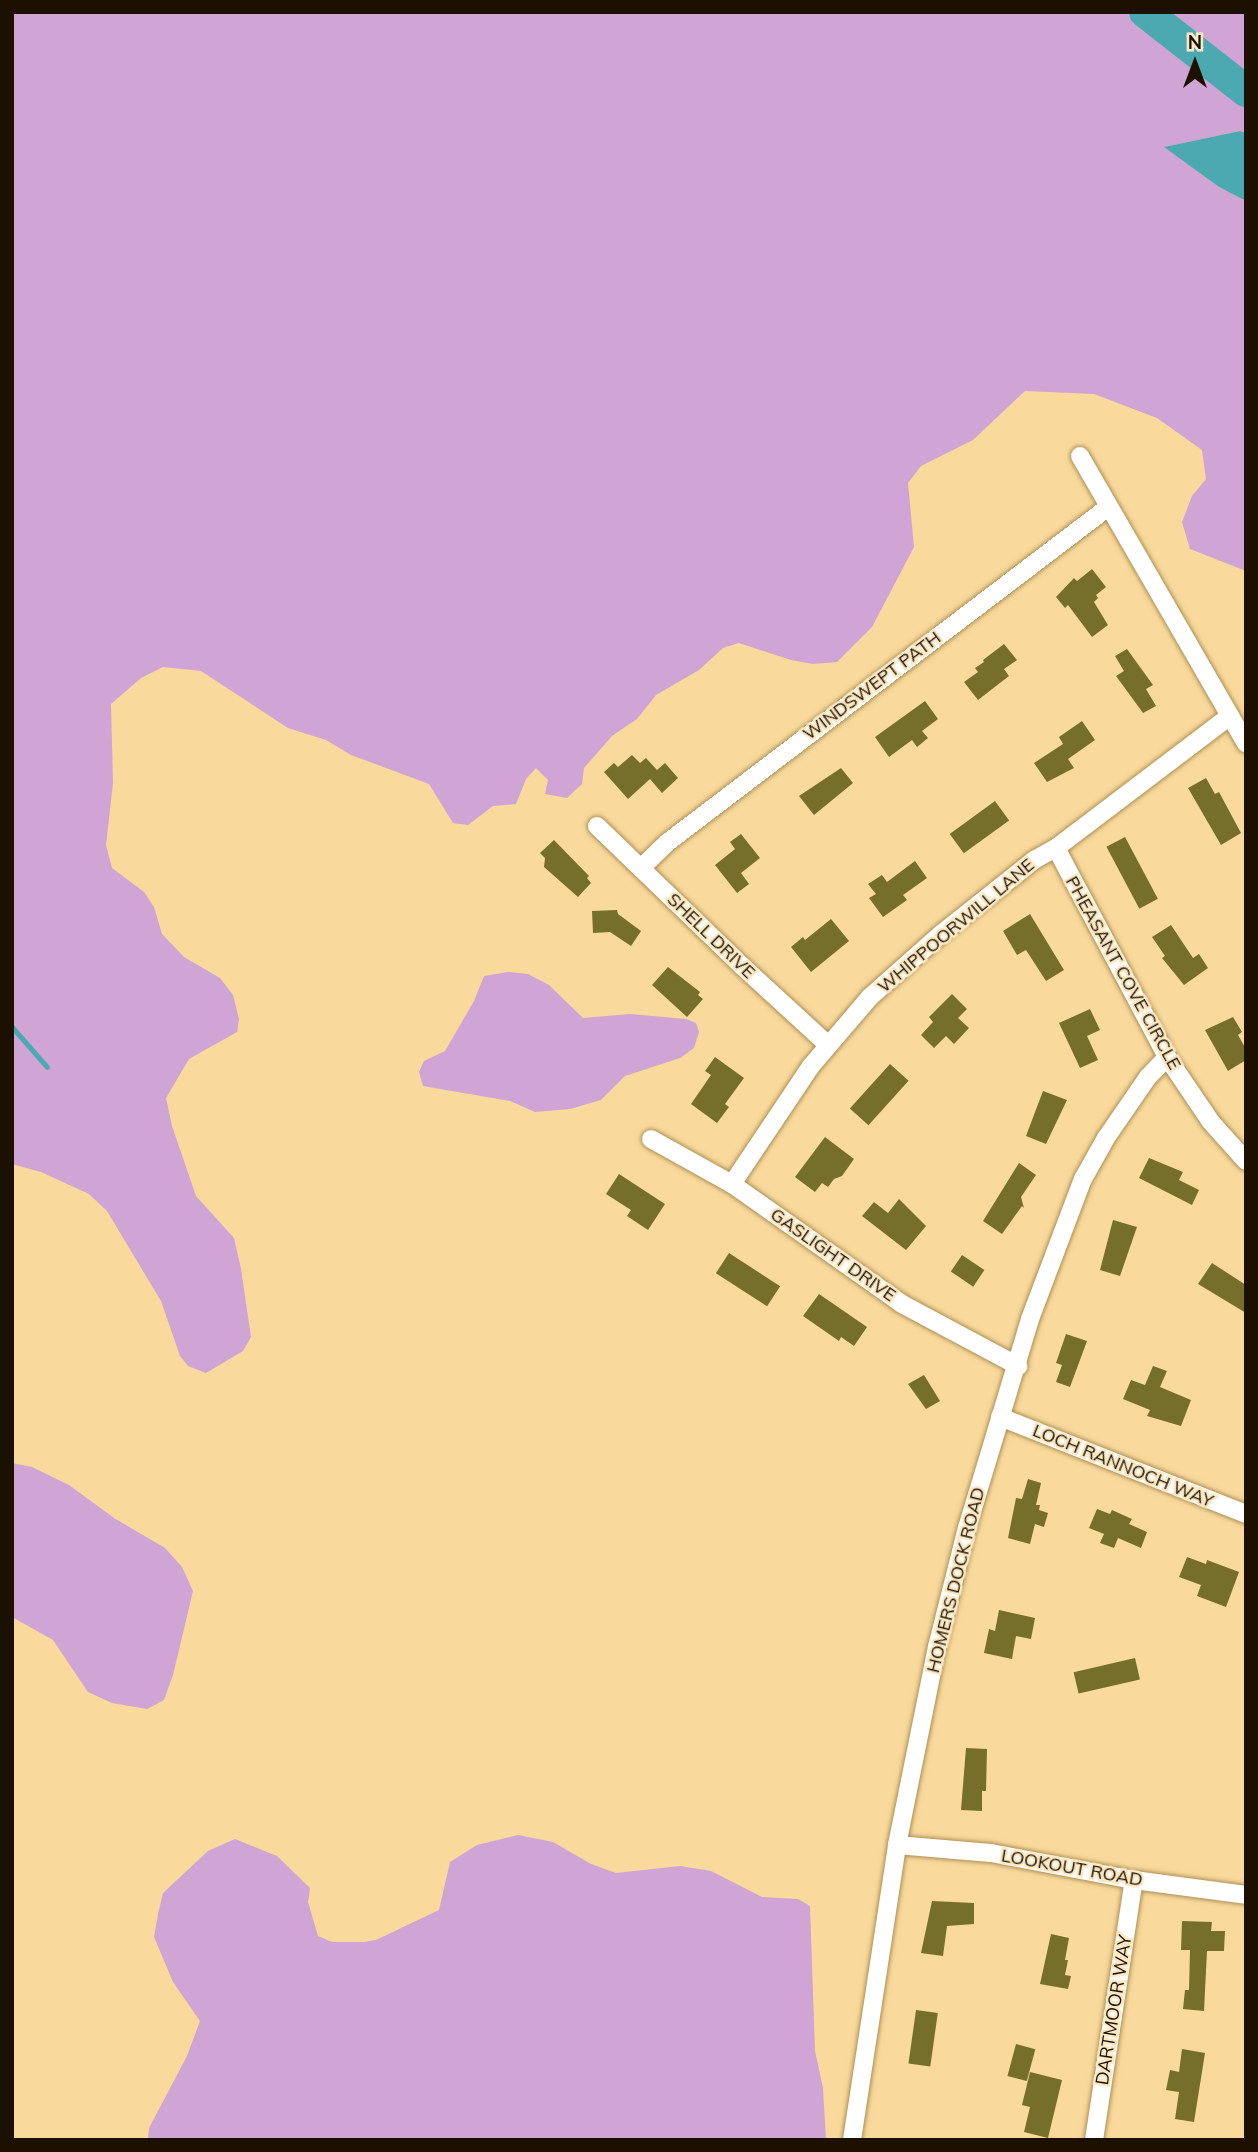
<!DOCTYPE html>
<style>
body{margin:0}
#map{position:relative;width:1258px;height:2152px;overflow:hidden;background:#f9d99c;font-family:Mulish,sans-serif}
div>[style]{position:absolute}
.green>*{inset:0;background:#d0a4d4}
.water>*{inset:0;background:#4ca9b1}
.stream>*{height:5px;margin:-2.5px;padding:0 2.5px;transform-origin:2.5px;border-radius:2.5px;background:#4ca9b1}
.river>*{height:32px;margin:-16px;padding:0 16px;transform-origin:16px;border-radius:16px;background:#4ca9b1}
.building>*{inset:0;background:#766f2c;transform-origin:0 0}
.roads{filter:drop-shadow(0 0 2px #ae9055) drop-shadow(0 0 2px #ae9055)}
.street>*{height:18px;margin:-9px;padding:0 9px;transform-origin:9px;border-radius:9px;background:#fff}
span{translate:-50% -50%;white-space:nowrap;text-align:center;line-height:1.15;-webkit-text-stroke:5px #fbe8c4;paint-order:stroke}
.street-label{font-size:18px;color:#1c1100}
.frame{position:absolute;inset:0;border:14px solid #1c1100;pointer-events:none}
.north{position:absolute;left:1160px;top:28px;width:70px;height:70px;-webkit-text-stroke:5px #fbe8c4;paint-order:stroke;rotate:0deg;font-size:19px;font-weight:700;line-height:28px;text-align:center;color:#1c1100}
.north::after{content:'';display:block;margin:auto;width:24px;height:32px;background:#1c1100;clip-path:polygon(50% 0,100% 100%,50% 72%,0 100%)}
</style>
<div id="map">
<div class="green">
<div style="clip-path:polygon(12px 12px,1246px 12px,1246px 133px,1240px 131px,1165px 147px,1219px 187px,1246px 201px,1246px 571px,1190px 549px,1182px 522px,1192px 496px,1206px 479px,1202px 450px,1157px 418px,1094px 394px,1025px 391px,973px 440px,921px 466px,908px 483px,914px 547px,872px 627px,837px 662px,813px 664px,791px 660px,739px 643px,723px 648px,699px 670px,656px 695px,637px 719px,612px 736px,584px 768px,582px 784px,567px 798px,545px 794px,548px 780px,536px 768px,526px 779px,516px 804px,493px 806px,468px 825px,453px 823px,429px 784px,351px 755px,326px 740px,288px 728px,201px 671px,163px 667px,141px 678px,111px 704px,113px 783px,106px 845px,112px 868px,144px 892px,154px 907px,162px 934px,184px 957px,220px 978px,233px 995px,239px 1019px,237px 1032px,189px 1059px,166px 1098px,172px 1126px,196px 1196px,234px 1238px,241px 1269px,251px 1337px,243px 1351px,206px 1373px,188px 1366px,180px 1356px,161px 1301px,107px 1211px,89px 1194px,41px 1172px,12px 1164px)"></div>
<div style="clip-path:polygon(508px 972px,528px 974px,549px 985px,583px 1018px,630px 1014px,686px 1019px,696px 1023px,699px 1032px,694px 1048px,680px 1058px,625px 1076px,601px 1100px,570px 1109px,535px 1112px,510px 1101px,423px 1086px,419px 1072px,424px 1061px,445px 1051px,474px 1001px,484px 976px)"></div>
<div style="clip-path:polygon(12px 1463px,32px 1467px,69px 1485px,114px 1518px,165px 1548px,182px 1567px,193px 1591px,173px 1675px,164px 1700px,147px 1709px,112px 1703px,88px 1692px,53px 1640px,12px 1617px)"></div>
<div style="clip-path:polygon(518px 1835px,553px 1842px,591px 1864px,616px 1873px,680px 1866px,711px 1871px,762px 1897px,798px 1899px,810px 1906px,815px 2051px,823px 2088px,826px 2140px,148px 2140px,149px 2128px,187px 2056px,200px 2021px,173px 1982px,154px 1937px,158px 1914px,163px 1893px,208px 1851px,235px 1839px,277px 1856px,310px 1888px,308px 1902px,318px 1936px,332px 1942px,364px 1942px,376px 1940px,439px 1910px,450px 1862px,477px 1845px)"></div>
</div>
<div class="water">
<div style="clip-path:polygon(1240px 131px,1246px 133px,1246px 201px,1219px 187px,1164px 147px)"></div>
</div>
<div class="stream">
<div style="left:12px;top:1027px;width:53px;rotate:48.8deg"></div>
</div>
<div class="river">
<div style="left:1145px;top:12px;width:128px;rotate:38deg"></div>
</div>
<div class="building">
<div style="clip-path:polygon(1092px 569px,1106px 587px,1096px 595px,1098px 598px,1094px 602px,1108px 625px,1092px 637px,1068px 605px,1065px 608px,1056px 597px,1074px 578px,1077px 581px)"></div>
<div style="clip-path:polygon(1004px 644px,1017px 660px,1004px 669px,1009px 676px,978px 700px,964px 682px,978px 672px,975px 668px,984px 662px,983px 660px)"></div>
<div style="clip-path:polygon(1127px 649px,1153px 685px,1146px 689px,1156px 706px,1143px 713px,1116px 676px,1124px 671px,1115px 656px)"></div>
<div style="clip-path:polygon(925px 701px,938px 719px,922px 731px,928px 738px,917px 747px,912px 740px,889px 757px,875px 737px)"></div>
<div style="clip-path:polygon(1082px 721px,1095px 740px,1068px 759px,1074px 768px,1047px 782px,1034px 763px,1063px 744px,1059px 737px)"></div>
<div style="clip-path:polygon(632px 755px,640px 763px,646px 758px,657px 770px,665px 763px,678px 778px,662px 793px,650px 779px,628px 799px,604px 772px,614px 763px,618px 767px)"></div>
<div style="clip-path:polygon(841px 768px,853px 783px,814px 815px,799px 796px)"></div>
<div style="clip-path:polygon(1206px 778px,1215px 794px,1219px 792px,1241px 833px,1221px 845px,1188px 788px)"></div>
<div style="left:995px;top:801px;width:24px;height:56px;rotate:54deg"></div>
<div style="clip-path:polygon(741px 834px,760px 858px,741px 873px,749px 884px,737px 893px,715px 865px,735px 849px,730px 842px)"></div>
<div style="left:1125px;top:837px;width:70px;height:21px;rotate:62deg"></div>
<div style="clip-path:polygon(554px 840px,589px 876px,587px 878px,591px 883px,578px 897px,544px 867px,545px 858px,540px 853px)"></div>
<div style="clip-path:polygon(915px 861px,927px 878px,903px 895px,907px 900px,883px 917px,869px 898px,876px 894px,868px 884px,882px 875px,887px 882px)"></div>
<div style="clip-path:polygon(617px 910px,618px 914px,641px 931px,631px 946px,610px 932px,593px 933px,592px 911px)"></div>
<div style="clip-path:polygon(1030px 914px,1064px 970px,1046px 981px,1026px 950px,1017px 955px,1003px 931px)"></div>
<div style="clip-path:polygon(831px 919px,849px 941px,811px 972px,791px 947px,803px 937px,805px 940px)"></div>
<div style="clip-path:polygon(1171px 925px,1193px 958px,1199px 954px,1208px 968px,1184px 985px,1162px 958px,1165px 956px,1152px 937px)"></div>
<div style="clip-path:polygon(668px 967px,700px 992px,698px 995px,703px 999px,687px 1017px,652px 985px)"></div>
<div style="clip-path:polygon(952px 994px,967px 1009px,958px 1018px,969px 1028px,954px 1044px,946px 1036px,934px 1048px,921px 1035px,933px 1022px,929px 1017px)"></div>
<div style="clip-path:polygon(1090px 1009px,1100px 1030px,1087px 1036px,1098px 1060px,1080px 1068px,1059px 1023px)"></div>
<div style="clip-path:polygon(1233px 1017px,1242px 1032px,1238px 1035px,1246px 1049px,1246px 1060px,1228px 1071px,1205px 1030px)"></div>
<div style="clip-path:polygon(715px 1057px,744px 1078px,725px 1104px,729px 1107px,717px 1123px,691px 1104px,711px 1075px,705px 1071px)"></div>
<div style="left:890px;top:1064px;width:25px;height:60px;rotate:42deg"></div>
<div style="clip-path:polygon(1043px 1091px,1067px 1100px,1046px 1144px,1026px 1136px)"></div>
<div style="clip-path:polygon(825px 1137px,854px 1159px,842px 1176px,834px 1179px,828px 1187px,822px 1183px,815px 1192px,795px 1177px)"></div>
<div style="clip-path:polygon(1149px 1158px,1183px 1172px,1179px 1180px,1199px 1190px,1192px 1205px,1139px 1178px)"></div>
<div style="clip-path:polygon(1019px 1163px,1036px 1175px,1021px 1197px,1024px 1208px,1022px 1206px,1002px 1234px,983px 1221px)"></div>
<div style="clip-path:polygon(619px 1174px,665px 1204px,648px 1230px,627px 1216px,631px 1210px,606px 1194px)"></div>
<div style="clip-path:polygon(899px 1199px,926px 1226px,906px 1250px,862px 1216px,874px 1202px,888px 1213px)"></div>
<div style="clip-path:polygon(1113px 1220px,1137px 1227px,1120px 1276px,1100px 1270px)"></div>
<div style="left:729px;top:1253px;width:61px;height:24px;rotate:33deg"></div>
<div style="left:962px;top:1255px;width:27px;height:20px;rotate:34deg"></div>
<div style="clip-path:polygon(1212px 1263px,1246px 1285px,1246px 1313px,1198px 1284px)"></div>
<div style="clip-path:polygon(819px 1294px,867px 1327px,854px 1346px,841px 1337px,839px 1341px,803px 1316px)"></div>
<div style="clip-path:polygon(1066px 1334px,1087px 1341px,1070px 1387px,1056px 1382px,1062px 1365px,1056px 1363px)"></div>
<div style="clip-path:polygon(1153px 1366px,1167px 1371px,1160px 1387px,1191px 1400px,1181px 1426px,1147px 1416px,1150px 1410px,1123px 1399px,1131px 1380px,1145px 1385px)"></div>
<div style="clip-path:polygon(924px 1375px,940px 1401px,926px 1409px,908px 1384px)"></div>
<div style="clip-path:polygon(1028px 1479px,1041px 1483px,1036px 1505px,1040px 1505px,1039px 1510px,1048px 1513px,1044px 1527px,1035px 1524px,1030px 1544px,1008px 1538px,1016px 1498px,1022px 1499px)"></div>
<div style="clip-path:polygon(1097px 1509px,1110px 1514px,1112px 1510px,1132px 1519px,1129px 1524px,1147px 1532px,1141px 1548px,1118px 1538px,1114px 1548px,1100px 1543px,1104px 1534px,1089px 1528px)"></div>
<div style="clip-path:polygon(1187px 1557px,1206px 1564px,1207px 1560px,1239px 1572px,1226px 1607px,1197px 1596px,1201px 1585px,1179px 1577px)"></div>
<div style="clip-path:polygon(999px 1610px,1035px 1618px,1031px 1639px,1016px 1636px,1012px 1659px,984px 1653px,989px 1629px,995px 1631px)"></div>
<div style="left:1135px;top:1658px;width:22px;height:63px;rotate:77deg"></div>
<div style="clip-path:polygon(966px 1748px,987px 1749px,986px 1791px,982px 1791px,982px 1811px,961px 1810px)"></div>
<div style="clip-path:polygon(932px 1901px,974px 1903px,974px 1924px,947px 1926px,943px 1956px,921px 1953px)"></div>
<div style="clip-path:polygon(1182px 1921px,1212px 1922px,1211px 1931px,1225px 1931px,1224px 1951px,1207px 1951px,1204px 2011px,1183px 2009px,1185px 1990px,1189px 1990px,1190px 1950px,1181px 1950px)"></div>
<div style="clip-path:polygon(1051px 1934px,1069px 1938px,1065px 1960px,1068px 1960px,1065px 1975px,1071px 1976px,1068px 1989px,1040px 1984px)"></div>
<div style="left:916px;top:2010px;width:22px;height:54px;rotate:8deg"></div>
<div style="left:1016px;top:2044px;width:20px;height:33px;rotate:15deg"></div>
<div style="clip-path:polygon(1182px 2049px,1205px 2053px,1194px 2122px,1175px 2119px,1179px 2092px,1166px 2090px,1170px 2070px,1179px 2072px)"></div>
<div style="clip-path:polygon(1030px 2072px,1062px 2080px,1048px 2138px,1024px 2132px,1030px 2107px,1022px 2105px)"></div>
</div>
<div class="roads">
<div class="street">
<div style="left:1080px;top:456px;width:332px;rotate:60deg"></div>
<div style="left:597px;top:826px;width:202px;rotate:44deg"></div>
<div style="left:742px;top:966px;width:115px;rotate:42.5deg"></div>
<div style="left:1056px;top:848px;width:237px;rotate:62deg"></div>
<div style="left:1167px;top:1057px;width:78px;rotate:55.9deg"></div>
<div style="left:1211px;top:1122px;width:52px;rotate:48.1deg"></div>
<div style="left:641px;top:868px;width:37px;rotate:-44deg"></div>
<div style="left:668px;top:842px;width:552px;rotate:-37.26deg"></div>
<div style="left:651px;top:1139px;width:93px;rotate:29.1deg"></div>
<div style="left:732px;top:1184px;width:208px;rotate:35.2deg"></div>
<div style="left:902px;top:1304px;width:132px;rotate:28.1deg"></div>
<div style="left:732px;top:1184px;width:142px;rotate:-56.2deg"></div>
<div style="left:811px;top:1066px;width:91px;rotate:-49.5deg"></div>
<div style="left:870px;top:997px;width:95px;rotate:-41.6deg"></div>
<div style="left:941px;top:934px;width:119px;rotate:-38.5deg"></div>
<div style="left:1034px;top:860px;width:25px;rotate:-29deg"></div>
<div style="left:1056px;top:848px;width:218px;rotate:-37.2deg"></div>
<div style="left:1000px;top:1417px;width:264px;rotate:21.5deg"></div>
<div style="left:897px;top:1845px;width:94px;rotate:4.9deg"></div>
<div style="left:991px;top:1853px;width:146px;rotate:10.7deg"></div>
<div style="left:1134px;top:1880px;width:113px;rotate:7.6deg"></div>
<div style="left:852px;top:2140px;width:298px;rotate:-81.3deg"></div>
<div style="left:897px;top:1845px;width:202px;rotate:-78.6deg"></div>
<div style="left:937px;top:1647px;width:123px;rotate:-75.9deg"></div>
<div style="left:967px;top:1528px;width:218px;rotate:-73.2deg"></div>
<div style="left:1030px;top:1319px;width:150px;rotate:-69.3deg"></div>
<div style="left:1083px;top:1179px;width:47px;rotate:-60.7deg"></div>
<div style="left:1106px;top:1138px;width:74px;rotate:-55.5deg"></div>
<div style="left:1148px;top:1077px;width:28px;rotate:-46deg"></div>
<div style="left:1094px;top:2140px;width:263px;rotate:-81.3deg"></div>
</div>
</div>
<div class="street-label">
<span style="left:872px;top:686px;rotate:-37deg">WINDSWEPT PATH</span>
<span style="left:956px;top:926px;rotate:-40deg">WHIPPOORWILL LANE</span>
<span style="left:711px;top:936px;rotate:44deg">SHELL DRIVE</span>
<span style="left:1123px;top:973px;rotate:61deg">PHEASANT COVE CIRCLE</span>
<span style="left:833px;top:1255px;rotate:35deg">GASLIGHT DRIVE</span>
<span style="left:1123px;top:1466px;rotate:22deg">LOCH RANNOCH WAY</span>
<span style="left:956px;top:1580px;rotate:-76deg">HOMERS DOCK ROAD</span>
<span style="left:1072px;top:1868px;rotate:10deg">LOOKOUT ROAD</span>
<span style="left:1114px;top:2010px;rotate:-81deg">DARTMOOR WAY</span>
</div>
<div class="frame"></div>
<div class="north">N</div>
</div>
